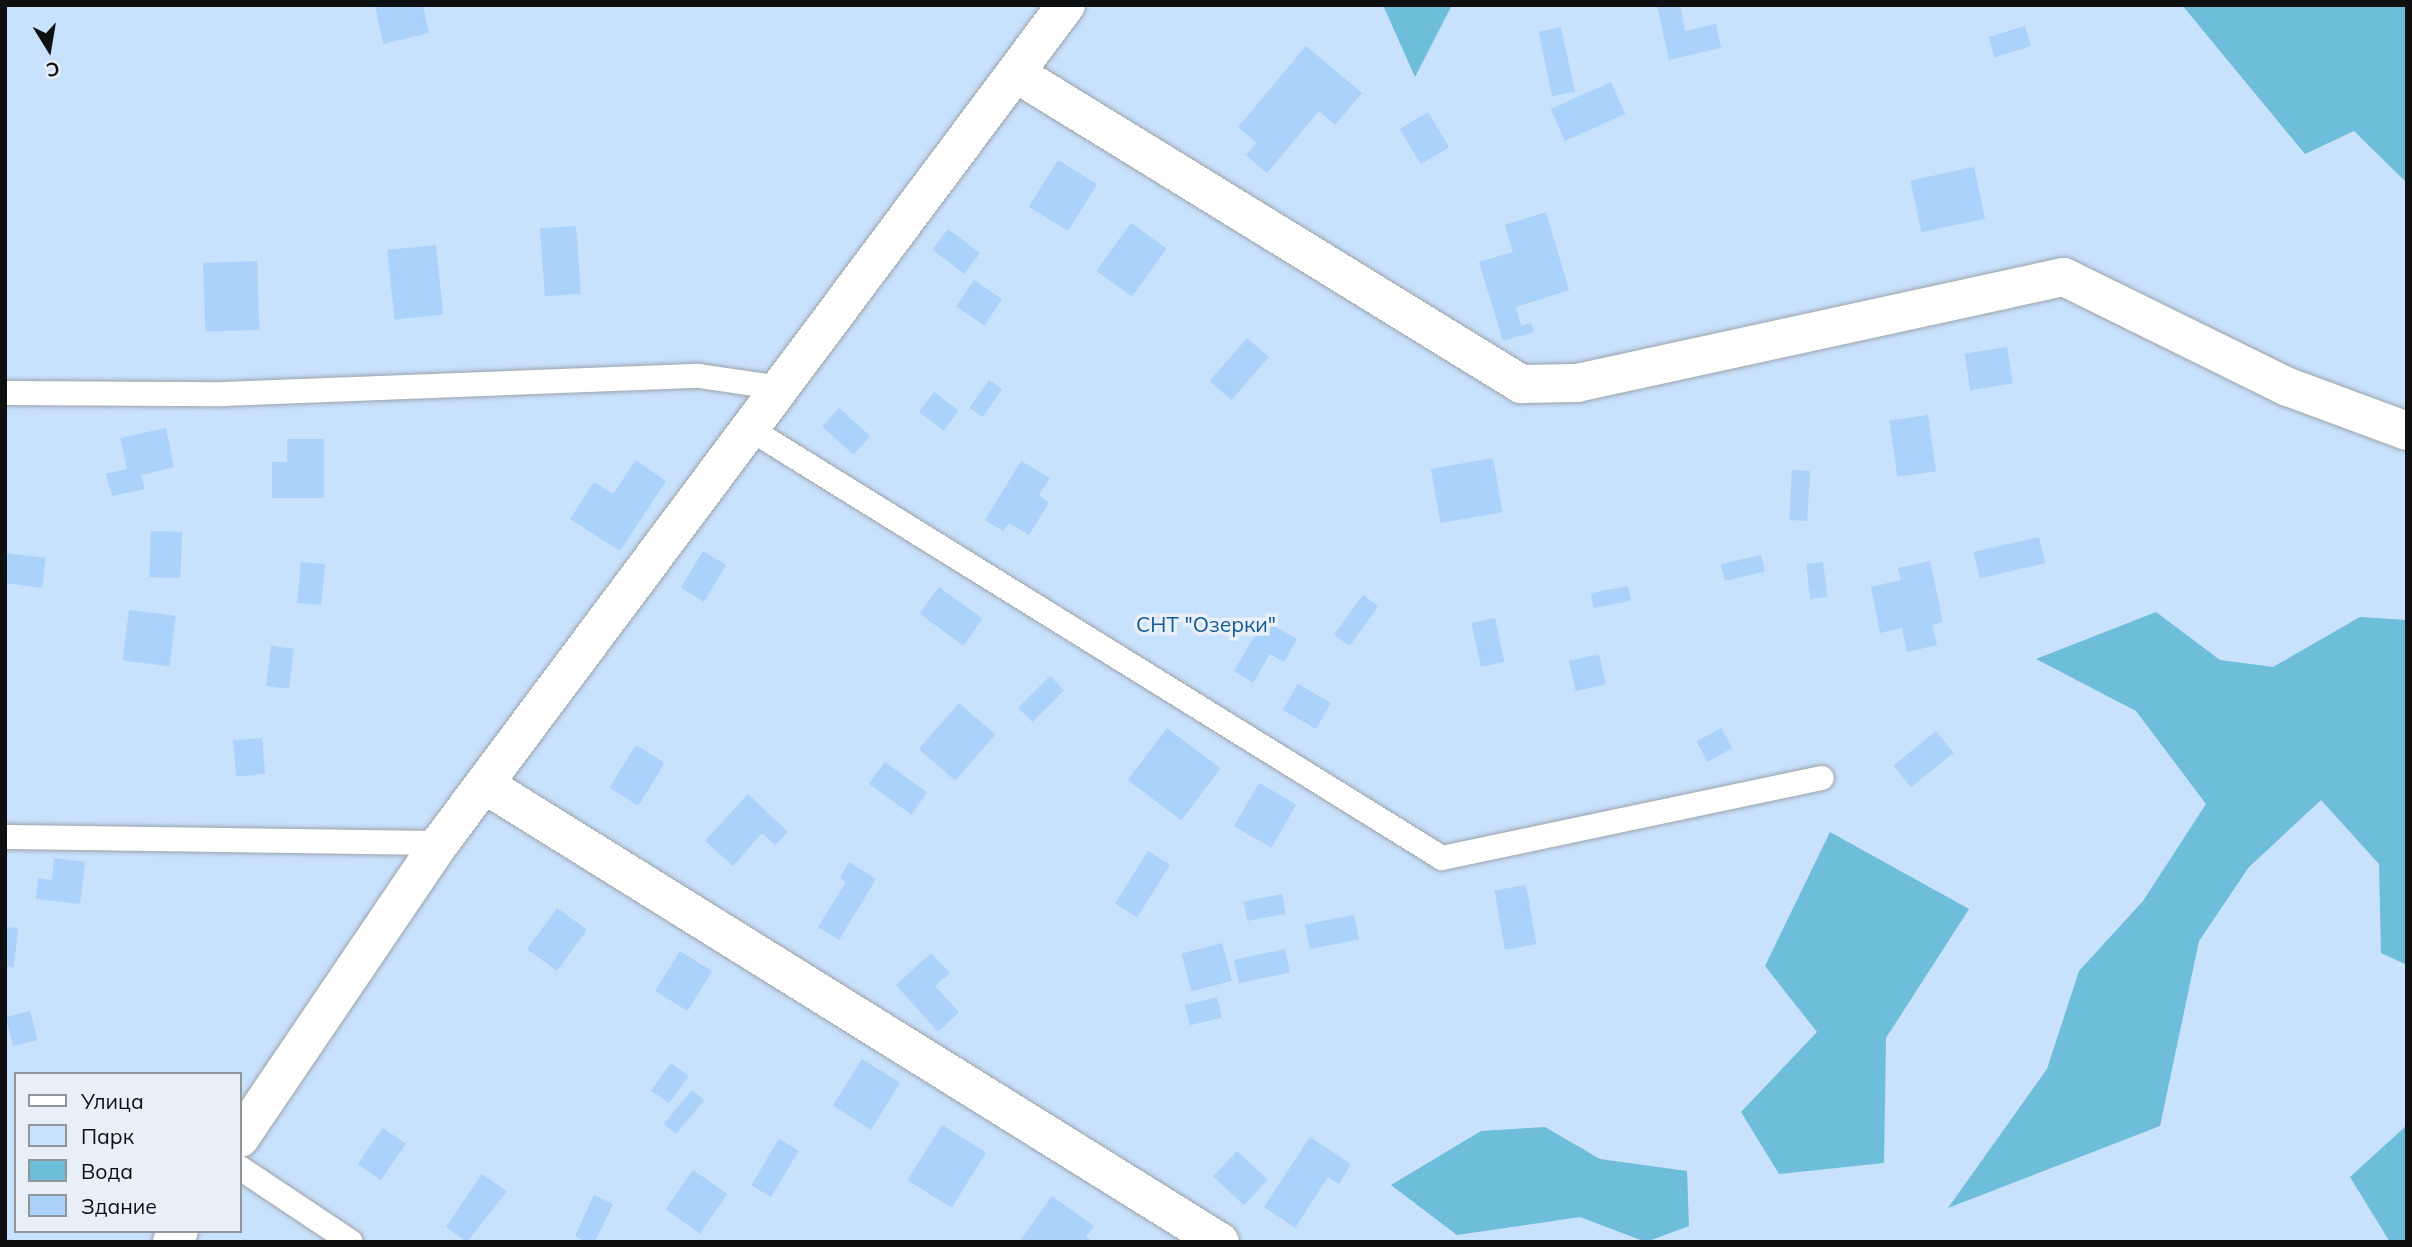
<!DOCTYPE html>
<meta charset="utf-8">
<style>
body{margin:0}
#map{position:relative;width:2412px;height:1247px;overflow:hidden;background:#e8eff7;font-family:Mulish,sans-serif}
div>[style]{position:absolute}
.green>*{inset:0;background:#c8e1fc}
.water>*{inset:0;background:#6ebdda}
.building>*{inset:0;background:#aad2fa;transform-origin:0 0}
.roads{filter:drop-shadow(0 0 2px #9ca3aa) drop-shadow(0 0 2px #9ca3aa)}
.lane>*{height:24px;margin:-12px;padding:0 12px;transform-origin:12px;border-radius:12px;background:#fff}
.street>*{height:38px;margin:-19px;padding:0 19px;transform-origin:19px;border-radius:19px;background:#fff}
span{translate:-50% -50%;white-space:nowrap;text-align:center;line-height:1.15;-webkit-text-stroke:7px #e8eff7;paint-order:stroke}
.park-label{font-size:21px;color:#125a96}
.frame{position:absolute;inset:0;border:7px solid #0e1012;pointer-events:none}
.legend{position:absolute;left:14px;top:1072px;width:228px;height:161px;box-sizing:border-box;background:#e8eff7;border:2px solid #91969b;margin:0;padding:9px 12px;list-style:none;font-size:21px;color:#0e1012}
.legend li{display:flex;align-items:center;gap:14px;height:35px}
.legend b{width:35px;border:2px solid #91969b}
.north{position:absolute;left:14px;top:14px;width:70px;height:70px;-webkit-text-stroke:5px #e8eff7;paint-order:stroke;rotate:169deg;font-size:19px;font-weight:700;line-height:28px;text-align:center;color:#0e1012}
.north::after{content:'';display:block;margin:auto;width:24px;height:32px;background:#0e1012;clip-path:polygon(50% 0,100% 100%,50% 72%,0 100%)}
</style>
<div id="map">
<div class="green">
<div style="clip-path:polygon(evenodd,5px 5px,2407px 5px,2407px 1242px,5px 1242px,5px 5px,16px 1074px,240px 1074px,240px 1231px,16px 1231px,16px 1074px)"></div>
</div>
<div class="water">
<div style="clip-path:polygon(1383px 5px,1452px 5px,1415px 77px)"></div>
<div style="clip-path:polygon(2182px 5px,2407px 5px,2407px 183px,2354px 131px,2305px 154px)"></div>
<div style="clip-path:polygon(2156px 612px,2220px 660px,2273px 667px,2360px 617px,2407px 620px,2407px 965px,2381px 953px,2379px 864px,2321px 800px,2249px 867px,2199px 941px,2160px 1126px,1948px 1208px,2047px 1069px,2079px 971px,2143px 901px,2206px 804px,2136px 711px,2036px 659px)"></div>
<div style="clip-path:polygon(1830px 832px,1969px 909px,1886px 1038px,1884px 1163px,1779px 1174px,1741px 1112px,1817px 1032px,1765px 966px)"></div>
<div style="clip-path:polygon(2407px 1125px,2407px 1242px,2390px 1242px,2350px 1177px)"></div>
<div style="clip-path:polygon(1545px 1127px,1600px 1159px,1687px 1171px,1689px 1226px,1646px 1242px,1580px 1217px,1457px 1235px,1391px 1185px,1481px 1131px)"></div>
</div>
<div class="building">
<div style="clip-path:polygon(375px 5px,423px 5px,429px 33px,383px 44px)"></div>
<div style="clip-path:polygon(1657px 5px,1680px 5px,1685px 31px,1716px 24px,1721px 48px,1669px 60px)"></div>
<div style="left:2025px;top:26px;width:21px;height:38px;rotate:73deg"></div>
<div style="left:1561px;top:27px;width:66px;height:23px;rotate:78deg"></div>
<div style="clip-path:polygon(1306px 46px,1362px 93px,1335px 125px,1319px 111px,1267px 173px,1246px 155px,1257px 143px,1238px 127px)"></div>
<div style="left:1611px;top:82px;width:35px;height:66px;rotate:66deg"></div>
<div style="left:1428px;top:112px;width:41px;height:33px;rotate:59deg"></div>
<div style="left:1058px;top:160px;width:46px;height:55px;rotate:32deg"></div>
<div style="left:1974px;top:167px;width:53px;height:65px;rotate:78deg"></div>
<div style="clip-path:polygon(1546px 212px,1569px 290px,1516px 307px,1521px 326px,1531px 323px,1534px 332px,1503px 341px,1479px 262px,1513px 252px,1505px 225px)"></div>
<div style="left:1131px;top:223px;width:44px;height:59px;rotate:36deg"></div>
<div style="left:576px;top:226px;width:68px;height:36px;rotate:86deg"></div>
<div style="left:948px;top:229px;width:40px;height:26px;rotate:37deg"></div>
<div style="left:436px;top:245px;width:70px;height:49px;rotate:84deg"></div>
<div style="left:257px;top:261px;width:69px;height:54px;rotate:88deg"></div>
<div style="left:974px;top:280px;width:34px;height:32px;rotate:34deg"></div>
<div style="left:1247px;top:338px;width:29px;height:57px;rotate:41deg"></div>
<div style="left:2007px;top:347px;width:37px;height:43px;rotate:81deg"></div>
<div style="left:989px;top:380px;width:16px;height:34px;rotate:35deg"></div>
<div style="left:934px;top:392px;width:31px;height:25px;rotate:37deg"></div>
<div style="left:839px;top:408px;width:42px;height:25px;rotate:42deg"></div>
<div style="left:1928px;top:415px;width:57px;height:39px;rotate:82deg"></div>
<div style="clip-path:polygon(166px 428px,174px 467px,141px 475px,145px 489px,112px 496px,106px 474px,127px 469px,120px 438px)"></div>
<div style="clip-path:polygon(287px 439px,324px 439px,324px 498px,272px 498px,272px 462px,287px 462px)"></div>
<div style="left:1493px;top:458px;width:55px;height:63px;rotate:80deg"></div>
<div style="clip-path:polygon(636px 460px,666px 481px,620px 551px,570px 519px,594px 482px,613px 494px)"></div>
<div style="clip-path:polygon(1021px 461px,1050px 478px,1039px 495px,1049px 503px,1029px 535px,1009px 523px,1003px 531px,985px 520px)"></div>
<div style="left:1792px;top:470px;width:18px;height:50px;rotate:3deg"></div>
<div style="left:151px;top:531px;width:31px;height:46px;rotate:2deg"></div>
<div style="left:2039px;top:537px;width:27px;height:67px;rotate:77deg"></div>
<div style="left:703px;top:551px;width:27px;height:43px;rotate:31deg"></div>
<div style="left:5px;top:553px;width:41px;height:30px;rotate:7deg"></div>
<div style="left:1761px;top:555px;width:17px;height:41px;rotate:77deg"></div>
<div style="clip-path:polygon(1930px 561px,1943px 622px,1932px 625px,1937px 645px,1907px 652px,1902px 628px,1880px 633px,1871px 587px,1901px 580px,1898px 568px)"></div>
<div style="left:301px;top:562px;width:24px;height:41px;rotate:5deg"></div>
<div style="left:1823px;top:562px;width:35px;height:17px;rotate:83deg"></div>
<div style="left:1628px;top:586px;width:15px;height:38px;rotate:79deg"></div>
<div style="left:939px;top:587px;width:54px;height:33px;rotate:36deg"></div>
<div style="left:1363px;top:595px;width:19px;height:49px;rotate:36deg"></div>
<div style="left:129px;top:610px;width:47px;height:51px;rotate:7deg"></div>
<div style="left:1495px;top:618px;width:45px;height:24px;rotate:78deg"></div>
<div style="clip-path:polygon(1264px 620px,1297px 639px,1284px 662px,1270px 654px,1253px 683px,1234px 671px)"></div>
<div style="left:271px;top:646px;width:23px;height:40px;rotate:7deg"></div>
<div style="left:1599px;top:654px;width:31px;height:31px;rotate:77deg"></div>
<div style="left:1050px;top:676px;width:20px;height:45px;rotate:45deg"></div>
<div style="left:1298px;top:684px;width:38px;height:30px;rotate:30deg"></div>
<div style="left:959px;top:703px;width:48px;height:61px;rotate:41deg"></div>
<div style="left:1167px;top:728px;width:67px;height:65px;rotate:37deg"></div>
<div style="left:1721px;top:728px;width:23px;height:28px;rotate:61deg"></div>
<div style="left:1936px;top:731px;width:28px;height:55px;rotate:51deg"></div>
<div style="left:262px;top:738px;width:36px;height:29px;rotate:85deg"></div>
<div style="left:636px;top:745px;width:34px;height:50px;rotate:32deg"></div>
<div style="left:885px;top:762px;width:52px;height:27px;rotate:36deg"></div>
<div style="left:1259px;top:783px;width:43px;height:50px;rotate:30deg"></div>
<div style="clip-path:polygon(748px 794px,788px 832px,775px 845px,762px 833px,733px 866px,705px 841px)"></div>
<div style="left:1148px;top:851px;width:26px;height:62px;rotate:32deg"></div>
<div style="clip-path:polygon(54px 858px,85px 862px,80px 904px,36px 899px,38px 878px,52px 880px)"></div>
<div style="clip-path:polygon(849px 862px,876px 879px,839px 940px,818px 927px,846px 882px,840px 878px)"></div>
<div style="left:1526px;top:885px;width:60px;height:32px;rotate:80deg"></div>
<div style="left:1282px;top:894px;width:20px;height:39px;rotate:79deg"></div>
<div style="left:557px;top:908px;width:37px;height:51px;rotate:36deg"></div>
<div style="left:1354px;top:915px;width:25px;height:50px;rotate:79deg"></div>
<div style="clip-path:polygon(5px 927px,18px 928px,14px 967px,5px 966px)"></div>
<div style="left:1222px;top:943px;width:39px;height:42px;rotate:75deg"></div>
<div style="left:1285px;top:949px;width:24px;height:52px;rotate:78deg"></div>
<div style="left:680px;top:951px;width:38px;height:47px;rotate:32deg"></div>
<div style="clip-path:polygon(931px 953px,950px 973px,935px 986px,959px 1012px,938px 1032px,896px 985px)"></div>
<div style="left:1217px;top:997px;width:21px;height:33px;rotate:76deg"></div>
<div style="left:30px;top:1011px;width:30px;height:25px;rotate:76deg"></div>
<div style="left:862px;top:1059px;width:45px;height:55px;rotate:32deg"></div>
<div style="left:671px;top:1063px;width:22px;height:34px;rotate:36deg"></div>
<div style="left:692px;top:1090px;width:16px;height:44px;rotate:40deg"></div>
<div style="left:942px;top:1125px;width:52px;height:65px;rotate:32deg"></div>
<div style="left:383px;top:1128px;width:28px;height:44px;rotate:35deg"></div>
<div style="clip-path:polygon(1310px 1137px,1351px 1164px,1339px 1184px,1328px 1177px,1295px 1228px,1264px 1207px)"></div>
<div style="left:779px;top:1139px;width:23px;height:54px;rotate:31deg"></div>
<div style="left:1237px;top:1151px;width:42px;height:35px;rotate:43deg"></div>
<div style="left:693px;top:1170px;width:42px;height:48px;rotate:35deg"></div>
<div style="clip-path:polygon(482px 1174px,507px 1191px,467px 1242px,446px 1227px)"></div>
<div style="clip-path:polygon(594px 1195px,613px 1204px,595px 1242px,587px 1242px,575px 1236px)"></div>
<div style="clip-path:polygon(1052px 1196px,1094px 1226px,1086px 1237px,1092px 1242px,1019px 1242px)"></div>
</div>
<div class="roads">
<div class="lane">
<div style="left:5px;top:393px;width:218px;rotate:0.3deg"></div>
<div style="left:223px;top:394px;width:476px;rotate:-2.2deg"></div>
<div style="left:699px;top:376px;width:82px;rotate:8.4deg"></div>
<div style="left:750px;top:429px;width:814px;rotate:31.8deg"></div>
<div style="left:1442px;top:858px;width:388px;rotate:-11.9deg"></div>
<div style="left:5px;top:837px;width:435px;rotate:0.8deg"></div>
<div style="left:240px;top:1168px;width:133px;rotate:33.7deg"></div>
</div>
<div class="street">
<div style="left:1017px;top:74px;width:592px;rotate:31.59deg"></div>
<div style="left:1521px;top:384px;width:56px;rotate:-1deg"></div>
<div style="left:1577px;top:383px;width:498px;rotate:-12.3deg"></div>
<div style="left:2064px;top:277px;width:250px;rotate:26.2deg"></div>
<div style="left:2288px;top:387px;width:127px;rotate:20.3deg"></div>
<div style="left:487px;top:786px;width:863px;rotate:31.89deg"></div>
<div style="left:240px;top:1138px;width:356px;rotate:-55.9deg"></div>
<div style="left:440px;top:843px;width:1046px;rotate:-53.24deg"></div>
<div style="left:172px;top:1242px;width:13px;rotate:-58deg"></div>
</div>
</div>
<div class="park-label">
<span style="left:1206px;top:624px">СНТ "Озерки"</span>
</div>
<div class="frame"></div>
<ul class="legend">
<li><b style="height:9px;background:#fff"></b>Улица</li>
<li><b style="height:19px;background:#c8e1fc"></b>Парк</li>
<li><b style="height:19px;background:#6ebdda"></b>Вода</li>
<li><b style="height:19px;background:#aad2fa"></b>Здание</li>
</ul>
<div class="north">С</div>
</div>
